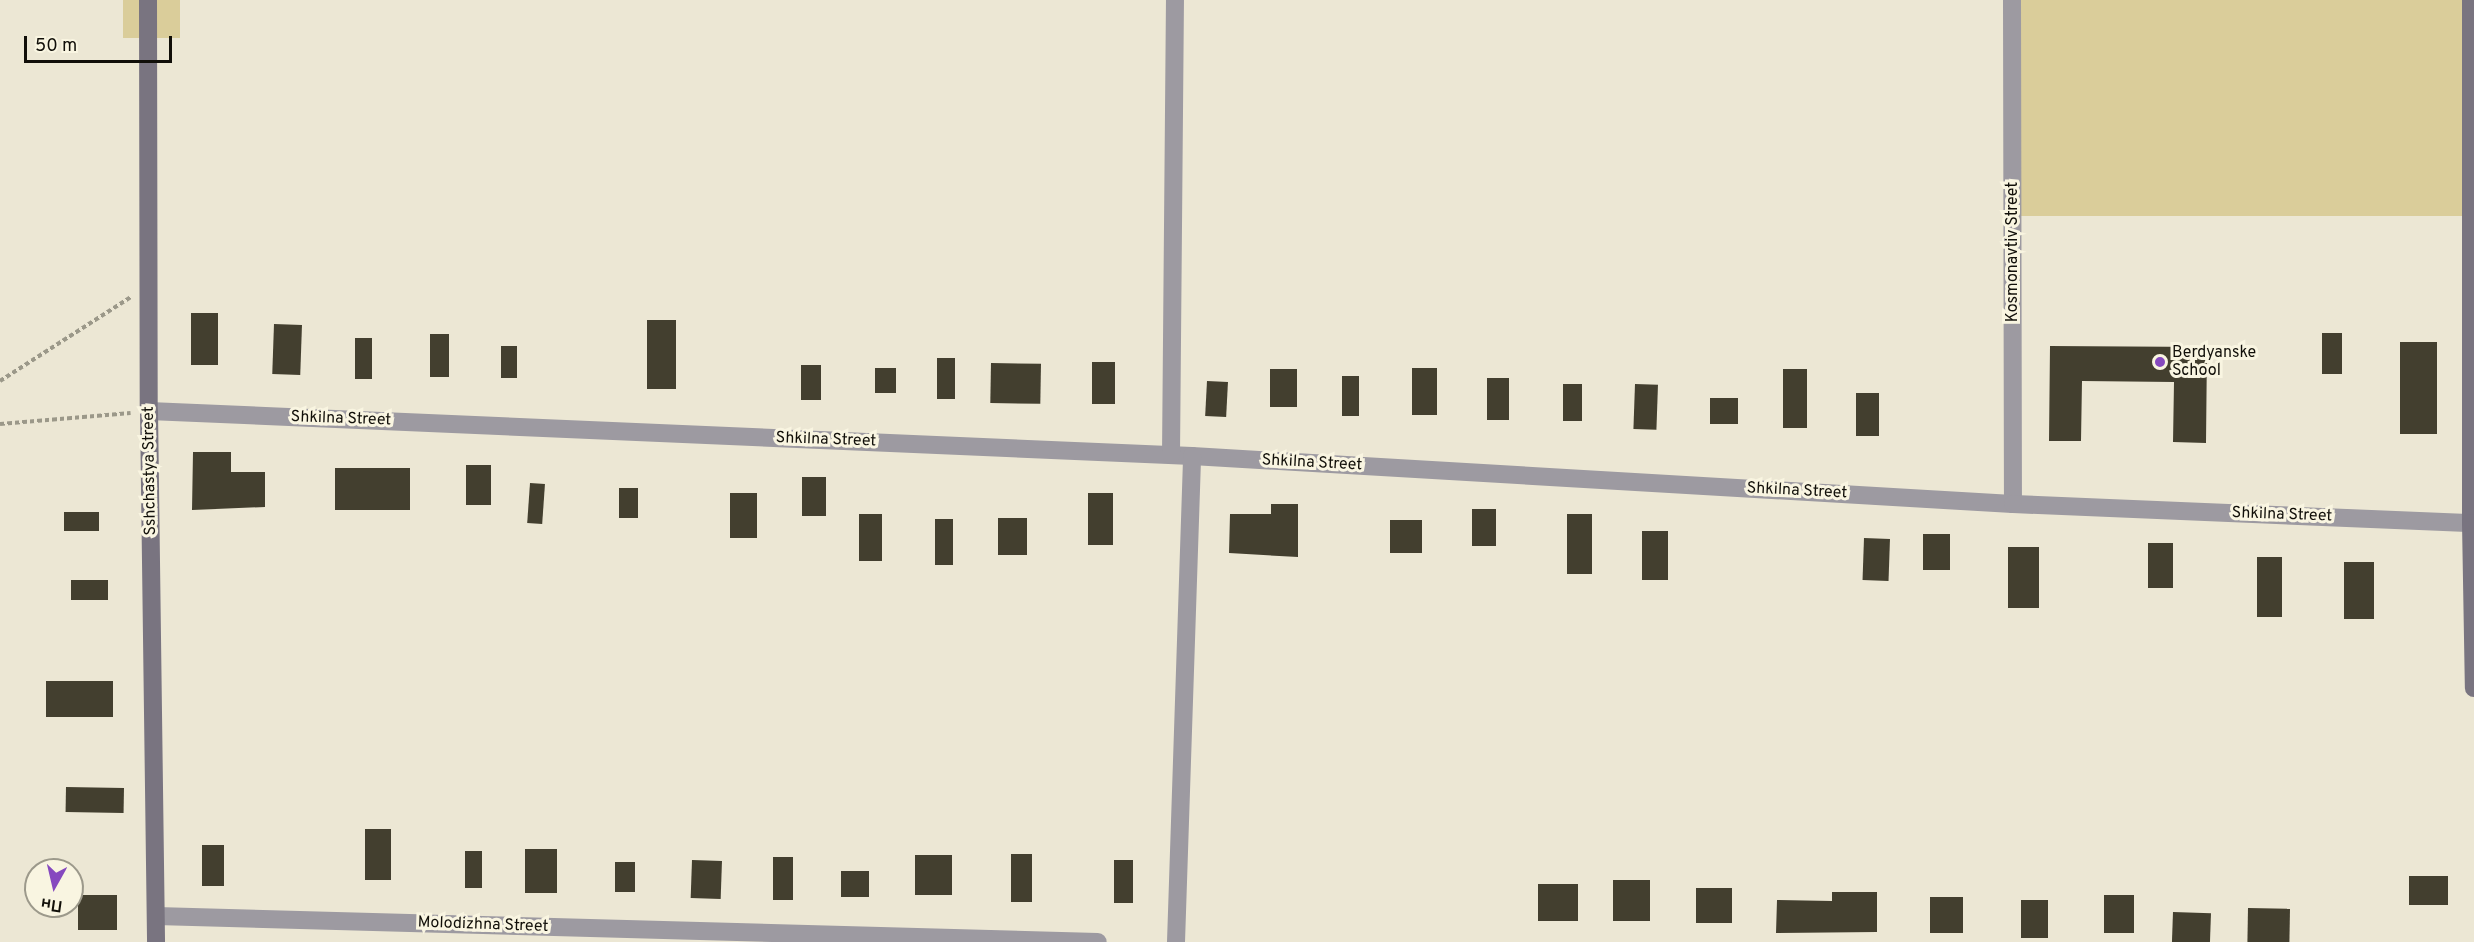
<!DOCTYPE html>
<meta charset="utf-8">
<style>
body{margin:0}
#map{position:relative;width:2474px;height:942px;overflow:hidden;background:#ece7d4;font-family:Overpass,sans-serif}
div>[style]{position:absolute}
.green>*{inset:0;background:#dacd9a;transform-origin:0 0}
.building>*{inset:0;background:#433f2f;transform-origin:0 0}
.path>*{height:4px;margin-top:-2px;transform-origin:0;background:repeating-linear-gradient(90deg,#9b9889 0 4.5px,transparent 0 7.5px)}
.street>*{height:18px;margin:-9px;padding:0 9px;transform-origin:9px;border-radius:9px;background:#9d9aa1}
.secondary>*{height:18px;margin:-9px;padding:0 9px;transform-origin:9px;border-radius:9px;background:#797480}
.dots>*{width:16px;height:16px;translate:-50% -50%;box-sizing:border-box;border:3px solid #f9f5e1;border-radius:50%}
span{translate:-50% -50%;white-space:nowrap;text-align:center;line-height:1.15;-webkit-text-stroke:6px #f9f5e1;paint-order:stroke}
.street-label{font-size:16px;color:#110f09}
.poi-label{font-size:16px;color:#110f09}
.left{translate:0 -50%;text-align:left}
.north{position:absolute;left:24px;top:858px;width:60px;height:60px;box-sizing:border-box;background:#f9f5e1;border:2px solid #9c998b;border-radius:50%;rotate:188deg;font-size:16px;font-weight:700;line-height:24px;text-align:center;color:#110f09}
.north::after{content:'';display:block;margin:auto;width:21px;height:27px;background:#8649bf;clip-path:polygon(50% 0,100% 100%,50% 72%,0 100%)}
.scale{position:absolute;left:24px;top:36px;width:148px;height:27px;box-sizing:border-box;border:3px solid #110f09;border-top:0;padding-left:8px;font-size:18px;line-height:21px;white-space:nowrap;color:#110f09;-webkit-text-stroke:4px #f9f5e1;paint-order:stroke}
</style>
<div id="map">
<div class="green">
<div style="left:123px;top:0;width:57px;height:38px"></div>
<div style="left:2012px;top:0;width:460px;height:216px"></div>
</div>
<div class="building">
<div style="left:191px;top:313px;width:27px;height:52px"></div>
<div style="left:647px;top:320px;width:29px;height:69px"></div>
<div style="left:274px;top:324px;width:28px;height:50px;rotate:2deg"></div>
<div style="left:2322px;top:333px;width:20px;height:41px"></div>
<div style="left:430px;top:334px;width:19px;height:43px"></div>
<div style="left:355px;top:338px;width:17px;height:41px"></div>
<div style="left:2400px;top:342px;width:37px;height:92px"></div>
<div style="left:501px;top:346px;width:16px;height:32px"></div>
<div style="clip-path:polygon(2050px 346px,2207px 347px,2206px 443px,2173px 442px,2174px 382px,2082px 381px,2081px 441px,2049px 441px)"></div>
<div style="left:937px;top:358px;width:18px;height:41px"></div>
<div style="left:1092px;top:362px;width:23px;height:42px"></div>
<div style="left:991px;top:363px;width:50px;height:40px;rotate:1deg"></div>
<div style="left:801px;top:365px;width:20px;height:35px"></div>
<div style="left:875px;top:368px;width:21px;height:25px"></div>
<div style="left:1412px;top:368px;width:25px;height:47px"></div>
<div style="left:1270px;top:369px;width:27px;height:38px"></div>
<div style="left:1783px;top:369px;width:24px;height:59px"></div>
<div style="left:1342px;top:376px;width:17px;height:40px"></div>
<div style="left:1487px;top:378px;width:22px;height:42px"></div>
<div style="left:1207px;top:381px;width:21px;height:35px;rotate:3deg"></div>
<div style="left:1563px;top:384px;width:19px;height:37px"></div>
<div style="left:1635px;top:384px;width:23px;height:45px;rotate:2deg"></div>
<div style="left:1856px;top:393px;width:23px;height:43px"></div>
<div style="left:1710px;top:398px;width:28px;height:26px"></div>
<div style="clip-path:polygon(193px 452px,231px 452px,231px 472px,265px 472px,265px 507px,192px 510px)"></div>
<div style="left:466px;top:465px;width:25px;height:40px"></div>
<div style="left:410px;top:468px;width:42px;height:75px;rotate:90deg"></div>
<div style="left:802px;top:477px;width:24px;height:39px"></div>
<div style="left:530px;top:483px;width:15px;height:40px;rotate:4deg"></div>
<div style="left:619px;top:488px;width:19px;height:30px"></div>
<div style="left:730px;top:493px;width:27px;height:45px"></div>
<div style="left:1088px;top:493px;width:25px;height:52px"></div>
<div style="clip-path:polygon(1271px 504px,1298px 504px,1298px 557px,1229px 553px,1230px 514px,1271px 514px)"></div>
<div style="left:1472px;top:509px;width:24px;height:37px"></div>
<div style="left:64px;top:512px;width:35px;height:19px"></div>
<div style="left:859px;top:514px;width:23px;height:47px"></div>
<div style="left:1567px;top:514px;width:25px;height:60px"></div>
<div style="left:998px;top:518px;width:29px;height:37px"></div>
<div style="left:935px;top:519px;width:18px;height:46px"></div>
<div style="left:1390px;top:520px;width:32px;height:33px"></div>
<div style="left:1642px;top:531px;width:26px;height:49px"></div>
<div style="left:1923px;top:534px;width:27px;height:36px"></div>
<div style="left:1864px;top:538px;width:26px;height:42px;rotate:2deg"></div>
<div style="left:2148px;top:543px;width:25px;height:45px"></div>
<div style="left:2008px;top:547px;width:31px;height:61px"></div>
<div style="left:2257px;top:557px;width:25px;height:60px"></div>
<div style="left:2344px;top:562px;width:30px;height:57px"></div>
<div style="left:71px;top:580px;width:37px;height:20px"></div>
<div style="left:46px;top:681px;width:67px;height:36px"></div>
<div style="left:66px;top:787px;width:58px;height:25px;rotate:1deg"></div>
<div style="left:365px;top:829px;width:26px;height:51px"></div>
<div style="left:202px;top:845px;width:22px;height:41px"></div>
<div style="left:525px;top:849px;width:32px;height:44px"></div>
<div style="left:465px;top:851px;width:17px;height:37px"></div>
<div style="left:1011px;top:854px;width:21px;height:48px"></div>
<div style="left:915px;top:855px;width:37px;height:40px"></div>
<div style="left:773px;top:857px;width:20px;height:43px"></div>
<div style="left:692px;top:860px;width:30px;height:38px;rotate:2deg"></div>
<div style="left:1114px;top:860px;width:19px;height:43px"></div>
<div style="left:615px;top:862px;width:20px;height:30px"></div>
<div style="left:841px;top:871px;width:28px;height:26px"></div>
<div style="left:2409px;top:876px;width:39px;height:29px"></div>
<div style="left:1613px;top:880px;width:37px;height:41px"></div>
<div style="left:1538px;top:884px;width:40px;height:37px"></div>
<div style="left:1696px;top:888px;width:36px;height:35px"></div>
<div style="clip-path:polygon(1832px 892px,1877px 892px,1877px 932px,1776px 933px,1777px 900px,1832px 901px)"></div>
<div style="left:78px;top:895px;width:39px;height:35px"></div>
<div style="left:2104px;top:895px;width:30px;height:38px"></div>
<div style="left:1930px;top:897px;width:33px;height:36px"></div>
<div style="left:2021px;top:900px;width:27px;height:38px"></div>
<div style="left:2248px;top:908px;width:42px;height:34px;rotate:1deg"></div>
<div style="left:2173px;top:912px;width:38px;height:30px;rotate:2deg"></div>
</div>
<div class="path">
<div style="left:0;top:381px;width:156px;rotate:-32.7deg"></div>
<div style="left:0;top:424px;width:131px;rotate:-4.8deg"></div>
</div>
<div class="street">
<div style="left:2012px;top:0;width:504px;rotate:89.89deg"></div>
<div style="left:149px;top:411px;width:1044px;rotate:2.47deg"></div>
<div style="left:1192px;top:456px;width:822px;rotate:3.35deg"></div>
<div style="left:2013px;top:504px;width:461px;rotate:2.4deg"></div>
<div style="left:1171px;top:455px;width:455px;rotate:-89.5deg"></div>
<div style="left:156px;top:916px;width:942px;rotate:1.58deg"></div>
<div style="left:1176px;top:942px;width:486px;rotate:-88.1deg"></div>
</div>
<div class="secondary">
<div style="left:148px;top:0;width:411px;rotate:89.9deg"></div>
<div style="left:149px;top:411px;width:531px;rotate:89.24deg"></div>
<div style="left:2471px;top:0;width:523px;rotate:90deg"></div>
<div style="left:2471px;top:523px;width:165px;rotate:89deg"></div>
</div>
<div class="dots">
<div style="left:2160px;top:362px;background:#8649bf"></div>
</div>
<div class="street-label">
<span style="left:2013px;top:252px;rotate:-90deg">Kosmonavtiv Street</span>
<span style="left:341px;top:419px;rotate:2deg">Shkilna Street</span>
<span style="left:826px;top:440px;rotate:2deg">Shkilna Street</span>
<span style="left:1312px;top:463px;rotate:3deg">Shkilna Street</span>
<span style="left:150px;top:471px;rotate:-91deg">Sshchastya Street</span>
<span style="left:1797px;top:491px;rotate:3deg">Shkilna Street</span>
<span style="left:2282px;top:515px;rotate:2deg">Shkilna Street</span>
<span style="left:483px;top:925px;rotate:2deg">Molodizhna Street</span>
</div>
<div class="poi-label">
<span class="left" style="left:2172px;top:362px">Berdyanske<br>School</span>
</div>
<div class="north">Пн</div>
<div class="scale">50 m</div>
</div>
